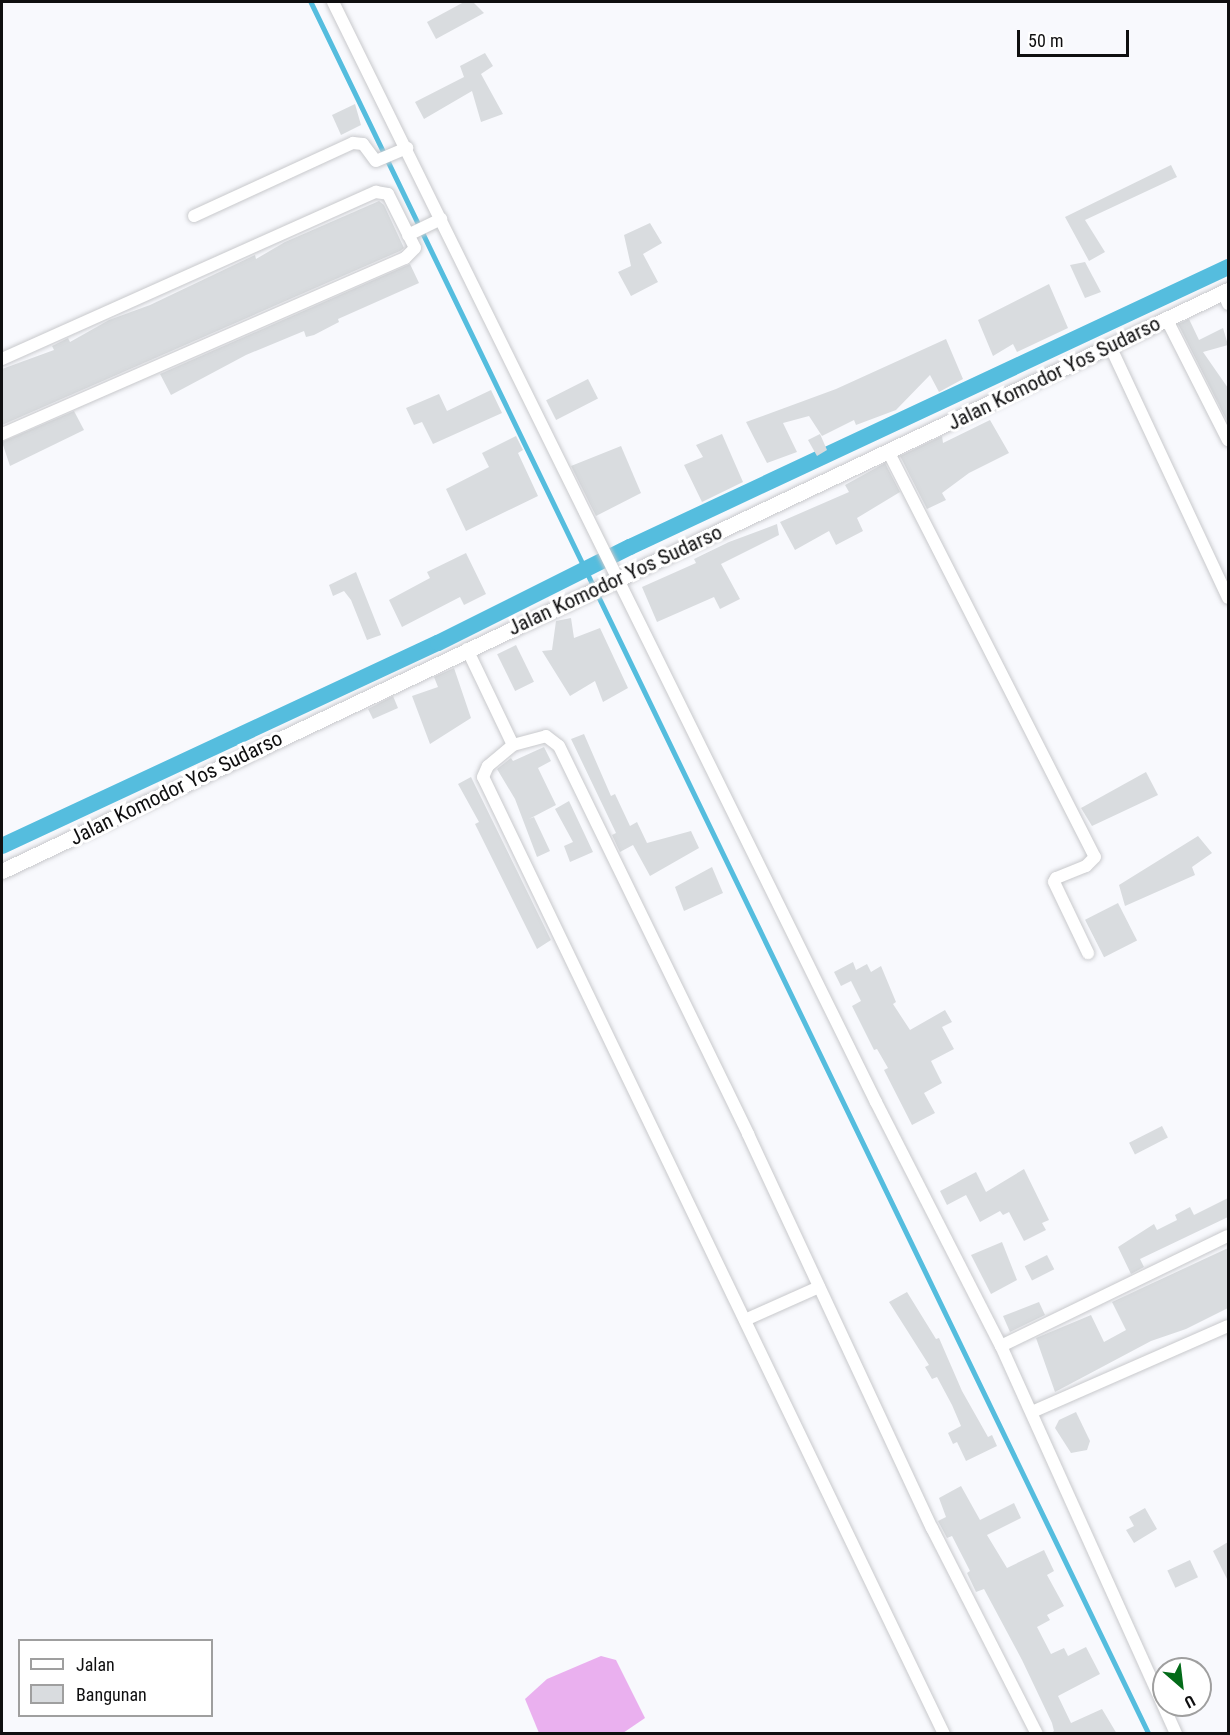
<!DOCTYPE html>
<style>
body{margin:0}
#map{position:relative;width:1230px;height:1735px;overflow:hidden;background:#f8f9fd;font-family:"Roboto Condensed",sans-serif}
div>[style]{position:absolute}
.forest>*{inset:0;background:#eab0ef}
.stream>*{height:4.5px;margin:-2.25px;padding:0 2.25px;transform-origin:2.25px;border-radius:2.25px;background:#55bdde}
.canal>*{height:16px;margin:-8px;padding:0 8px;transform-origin:8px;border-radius:8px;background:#55bdde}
.building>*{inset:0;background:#d9dcdf;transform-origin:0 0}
.roads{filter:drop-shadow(0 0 2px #c8c9cc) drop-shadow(0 0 2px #c8c9cc)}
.minor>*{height:12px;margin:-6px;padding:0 6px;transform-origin:6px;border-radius:6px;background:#fff}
.tertiary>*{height:15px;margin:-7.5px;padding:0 7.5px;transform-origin:7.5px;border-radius:7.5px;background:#fff}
span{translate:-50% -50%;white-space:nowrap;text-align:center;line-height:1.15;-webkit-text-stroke:6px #fff;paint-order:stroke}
.street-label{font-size:21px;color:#0f0f10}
.frame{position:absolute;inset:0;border:3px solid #0f0f10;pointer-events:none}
.legend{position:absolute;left:18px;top:1639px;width:195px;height:78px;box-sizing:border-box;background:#fff;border:2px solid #9f9f9f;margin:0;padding:8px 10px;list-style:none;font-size:18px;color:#0f0f10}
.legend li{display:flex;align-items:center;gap:12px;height:30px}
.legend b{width:30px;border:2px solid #9f9f9f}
.north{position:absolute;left:1152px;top:1657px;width:60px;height:60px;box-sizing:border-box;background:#fff;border:2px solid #9f9f9f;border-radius:50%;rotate:152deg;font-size:16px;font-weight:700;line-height:24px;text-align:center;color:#0f0f10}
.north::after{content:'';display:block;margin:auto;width:21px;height:27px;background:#036b19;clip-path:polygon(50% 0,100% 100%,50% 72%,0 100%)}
.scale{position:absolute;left:1017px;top:30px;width:112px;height:27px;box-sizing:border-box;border:3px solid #0f0f10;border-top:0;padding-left:8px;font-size:18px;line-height:21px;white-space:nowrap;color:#0f0f10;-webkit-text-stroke:4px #fff;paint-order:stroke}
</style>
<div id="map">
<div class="forest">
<div style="clip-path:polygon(601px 1656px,616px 1660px,645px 1718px,623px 1733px,539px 1733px,525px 1699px,547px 1679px)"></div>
</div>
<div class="stream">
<div style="left:311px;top:2px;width:1924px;rotate:64.18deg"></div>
</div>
<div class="canal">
<div style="left:2px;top:846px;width:481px;rotate:-25deg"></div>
<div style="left:438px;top:643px;width:215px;rotate:-26.6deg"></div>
<div style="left:630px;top:547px;width:660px;rotate:-25.09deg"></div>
</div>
<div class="building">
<div style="clip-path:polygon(464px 2px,473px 2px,484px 13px,436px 39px,427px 22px)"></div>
<div style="clip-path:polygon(485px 53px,493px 66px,481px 74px,503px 114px,481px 122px,472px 91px,424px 119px,415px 102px,464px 77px,460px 66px)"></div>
<div style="clip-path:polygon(355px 104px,361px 125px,341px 135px,332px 115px)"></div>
<div style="clip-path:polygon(1171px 165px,1177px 177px,1085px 220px,1105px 252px,1089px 261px,1065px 217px)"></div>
<div style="clip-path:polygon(379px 201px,384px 205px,404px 248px,400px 251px,2px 425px,2px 369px,54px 350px,52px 346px,68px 338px,70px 342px,109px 320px,150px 305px,255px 255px,256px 259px,285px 242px)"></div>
<div style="clip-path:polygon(650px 223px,662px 243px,643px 254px,658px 282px,631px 296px,618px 272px,631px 266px,624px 235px)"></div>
<div style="clip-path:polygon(1085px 262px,1101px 292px,1085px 298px,1070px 265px)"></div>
<div style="clip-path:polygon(410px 264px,419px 283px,338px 319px,339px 322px,314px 335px,306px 337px,304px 331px,246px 355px,171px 395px,160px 374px)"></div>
<div style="clip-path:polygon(1049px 284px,1068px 328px,1017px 352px,1013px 344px,993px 356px,978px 320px)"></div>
<div style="clip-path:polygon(1189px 319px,1199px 340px,1223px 328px,1228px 345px,1203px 352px,1228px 388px,1228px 423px,1178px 324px)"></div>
<div style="clip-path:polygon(946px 339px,963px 379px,939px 392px,930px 375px,896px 410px,856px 425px,854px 420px,822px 436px,809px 416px,783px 423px,797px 452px,767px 463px,746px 422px,836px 389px)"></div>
<div style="left:588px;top:379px;width:22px;height:47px;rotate:63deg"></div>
<div style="clip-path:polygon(491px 390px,502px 413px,433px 444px,422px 422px,414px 425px,406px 408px,439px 394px,447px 411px)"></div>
<div style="clip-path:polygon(74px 411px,84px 430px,10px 466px,2px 442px)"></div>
<div style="clip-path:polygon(990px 420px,1009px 453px,969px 473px,942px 493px,946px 500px,927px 509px,900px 456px,942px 436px,943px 443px)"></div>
<div style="clip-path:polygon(722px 434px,743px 482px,702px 502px,684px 465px,703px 457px,696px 445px)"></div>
<div style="clip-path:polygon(820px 434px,827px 450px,817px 456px,808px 440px)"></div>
<div style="clip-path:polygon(516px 436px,523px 450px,518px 453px,538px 496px,466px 531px,446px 489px,489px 467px,482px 453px)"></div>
<div style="clip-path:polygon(621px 446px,641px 493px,596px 516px,571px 466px)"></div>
<div style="clip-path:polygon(885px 463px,900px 492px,857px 518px,863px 531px,836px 545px,829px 531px,795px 550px,780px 522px,849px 492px,845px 485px)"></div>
<div style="clip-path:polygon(777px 524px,779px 535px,721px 564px,740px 599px,720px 609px,714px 597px,657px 622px,642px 587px,696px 563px,694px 559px,729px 542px)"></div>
<div style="clip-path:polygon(466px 553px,486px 594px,464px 605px,460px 597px,402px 627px,389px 600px,430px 578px,427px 572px)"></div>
<div style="clip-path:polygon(356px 572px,381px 635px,367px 640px,351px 600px,344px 591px,333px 596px,329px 585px)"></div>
<div style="clip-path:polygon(571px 618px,574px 638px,600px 628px,628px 688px,603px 702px,595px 681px,570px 696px,542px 651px,552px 650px,556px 621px)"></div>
<div style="left:516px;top:645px;width:41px;height:21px;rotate:64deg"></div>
<div style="clip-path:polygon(454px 668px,471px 718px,430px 744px,412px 696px,438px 687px,434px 677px)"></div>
<div style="clip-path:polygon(393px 696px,398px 708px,373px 719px,368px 709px)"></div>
<div style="clip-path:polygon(584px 734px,611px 796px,615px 794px,630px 826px,637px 822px,647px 843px,691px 831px,699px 848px,650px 876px,633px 845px,620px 852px,612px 835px,616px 833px,571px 739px)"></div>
<div style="clip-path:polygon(544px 747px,551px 761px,538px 768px,556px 805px,529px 819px,534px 817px,550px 851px,537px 857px,515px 799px,497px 769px,511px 758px,513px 761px)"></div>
<div style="clip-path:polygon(1146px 772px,1158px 795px,1092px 826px,1081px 808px)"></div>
<div style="clip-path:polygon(471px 777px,551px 940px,537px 949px,475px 824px,479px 822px,458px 784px)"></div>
<div style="clip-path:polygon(569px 801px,593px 852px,570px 862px,564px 846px,573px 842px,555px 809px)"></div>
<div style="clip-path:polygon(1198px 836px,1212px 853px,1192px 867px,1195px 875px,1125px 906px,1119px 885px)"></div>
<div style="clip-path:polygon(712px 867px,723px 893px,684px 911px,675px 887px)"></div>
<div style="left:1118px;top:903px;width:42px;height:37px;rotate:63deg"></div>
<div style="clip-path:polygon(853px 962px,856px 970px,867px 964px,871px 972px,881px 966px,896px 1002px,893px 1004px,910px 1030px,945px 1010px,952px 1022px,942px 1027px,954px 1049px,931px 1061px,942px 1083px,924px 1093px,935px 1113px,912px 1125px,884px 1070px,888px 1068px,877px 1049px,874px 1050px,852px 1006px,861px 1001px,851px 981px,841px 986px,834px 972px)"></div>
<div style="left:1162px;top:1126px;width:13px;height:37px;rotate:63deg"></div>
<div style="clip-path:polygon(1024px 1169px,1049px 1220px,1042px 1223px,1046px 1230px,1024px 1241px,1009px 1212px,1003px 1215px,1000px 1211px,980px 1222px,966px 1195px,947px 1205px,940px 1191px,976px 1172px,986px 1192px)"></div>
<div style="clip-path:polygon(1228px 1198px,1228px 1217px,1140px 1259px,1144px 1267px,1131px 1274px,1118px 1247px,1154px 1224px,1157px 1230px,1177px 1220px,1175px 1215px,1190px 1207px,1194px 1215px)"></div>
<div style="clip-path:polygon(1002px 1242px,1017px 1280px,991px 1294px,971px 1255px)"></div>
<div style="clip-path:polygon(1228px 1248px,1228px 1308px,1186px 1329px,1151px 1341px,1055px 1392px,1036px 1338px,1091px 1315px,1104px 1342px,1126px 1330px,1112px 1302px)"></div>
<div style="left:1047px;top:1255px;width:16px;height:25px;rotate:63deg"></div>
<div style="clip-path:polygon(907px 1292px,936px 1339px,939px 1338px,962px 1391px,988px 1437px,992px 1435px,997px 1446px,966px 1461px,957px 1442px,953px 1444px,948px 1433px,961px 1426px,952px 1405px,937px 1377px,932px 1379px,925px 1367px,929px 1365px,889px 1302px)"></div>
<div style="clip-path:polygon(1039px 1302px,1045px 1315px,1010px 1332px,1003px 1316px)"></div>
<div style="clip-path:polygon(1076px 1412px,1090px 1441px,1087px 1450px,1071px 1453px,1055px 1428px,1059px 1420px)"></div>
<div style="clip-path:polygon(961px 1486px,980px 1520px,1014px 1503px,1021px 1518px,987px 1535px,1007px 1568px,1044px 1550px,1054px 1571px,1047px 1575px,1064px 1606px,1047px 1615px,1050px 1620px,1037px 1627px,1051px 1654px,1064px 1648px,1068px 1656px,1086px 1647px,1100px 1674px,1058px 1696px,1071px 1723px,1102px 1709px,1117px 1734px,1050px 1734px,1054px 1731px,1052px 1723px,1022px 1660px,984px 1589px,976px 1592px,967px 1573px,970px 1571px,952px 1536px,947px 1538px,938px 1521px,946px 1517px,939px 1498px)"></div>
<div style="clip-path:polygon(1145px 1508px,1157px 1529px,1134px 1543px,1126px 1530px,1134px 1526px,1129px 1517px)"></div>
<div style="clip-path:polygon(1228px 1542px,1228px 1581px,1213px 1551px)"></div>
<div style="left:1190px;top:1560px;width:19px;height:25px;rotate:65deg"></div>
</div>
<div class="roads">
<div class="minor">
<div style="left:333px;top:2px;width:1227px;rotate:63.73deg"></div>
<div style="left:876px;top:1102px;width:274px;rotate:62.9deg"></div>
<div style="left:1001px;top:1346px;width:426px;rotate:65.7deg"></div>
<div style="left:194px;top:216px;width:175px;rotate:-24.7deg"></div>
<div style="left:353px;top:143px;width:10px;rotate:6deg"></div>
<div style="left:363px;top:144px;width:21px;rotate:53deg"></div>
<div style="left:376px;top:161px;width:34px;rotate:-23deg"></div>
<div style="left:408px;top:235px;width:37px;rotate:-26deg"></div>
<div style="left:1223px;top:292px;width:13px;rotate:67deg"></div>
<div style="left:1166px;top:318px;width:137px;rotate:63.1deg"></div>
<div style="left:1111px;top:348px;width:276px;rotate:64.9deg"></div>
<div style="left:2px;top:359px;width:410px;rotate:-24.1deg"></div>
<div style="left:376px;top:192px;width:12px;rotate:9deg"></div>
<div style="left:388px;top:194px;width:60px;rotate:63.4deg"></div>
<div style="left:415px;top:248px;width:14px;rotate:135deg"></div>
<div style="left:405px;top:258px;width:440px;rotate:156.4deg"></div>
<div style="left:889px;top:453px;width:453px;rotate:63deg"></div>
<div style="left:1095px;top:857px;width:13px;rotate:135deg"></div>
<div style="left:1086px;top:866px;width:32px;rotate:158deg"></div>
<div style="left:1056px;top:878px;width:4px;rotate:117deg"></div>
<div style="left:1054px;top:882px;width:79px;rotate:64.4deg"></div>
<div style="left:467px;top:649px;width:106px;rotate:64.4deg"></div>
<div style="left:745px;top:1320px;width:81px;rotate:-24deg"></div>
<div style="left:1001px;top:1346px;width:252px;rotate:-25.9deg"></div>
<div style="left:1032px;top:1412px;width:214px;rotate:-23.7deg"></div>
<div style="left:944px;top:1734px;width:1062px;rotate:-115.72deg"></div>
<div style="left:483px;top:777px;width:12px;rotate:-66deg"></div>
<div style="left:488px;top:766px;width:33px;rotate:-40deg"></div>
<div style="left:513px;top:745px;width:34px;rotate:-15deg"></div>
<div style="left:546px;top:736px;width:16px;rotate:38deg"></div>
<div style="left:559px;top:746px;width:432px;rotate:64deg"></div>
<div style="left:748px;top:1134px;width:435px;rotate:65deg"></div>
<div style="left:932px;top:1528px;width:231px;rotate:63deg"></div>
</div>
<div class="tertiary">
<div style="left:2px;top:871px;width:1357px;rotate:-25.36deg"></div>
</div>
</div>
<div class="street-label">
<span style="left:1054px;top:373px;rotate:-26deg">Jalan Komodor Yos Sudarso</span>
<span style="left:615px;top:580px;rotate:-25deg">Jalan Komodor Yos Sudarso</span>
<span style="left:176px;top:788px;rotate:-26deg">Jalan Komodor Yos Sudarso</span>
</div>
<div class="frame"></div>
<ul class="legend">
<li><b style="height:8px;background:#fff"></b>Jalan</li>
<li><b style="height:16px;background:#d9dcdf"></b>Bangunan</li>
</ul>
<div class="north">U</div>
<div class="scale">50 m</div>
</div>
